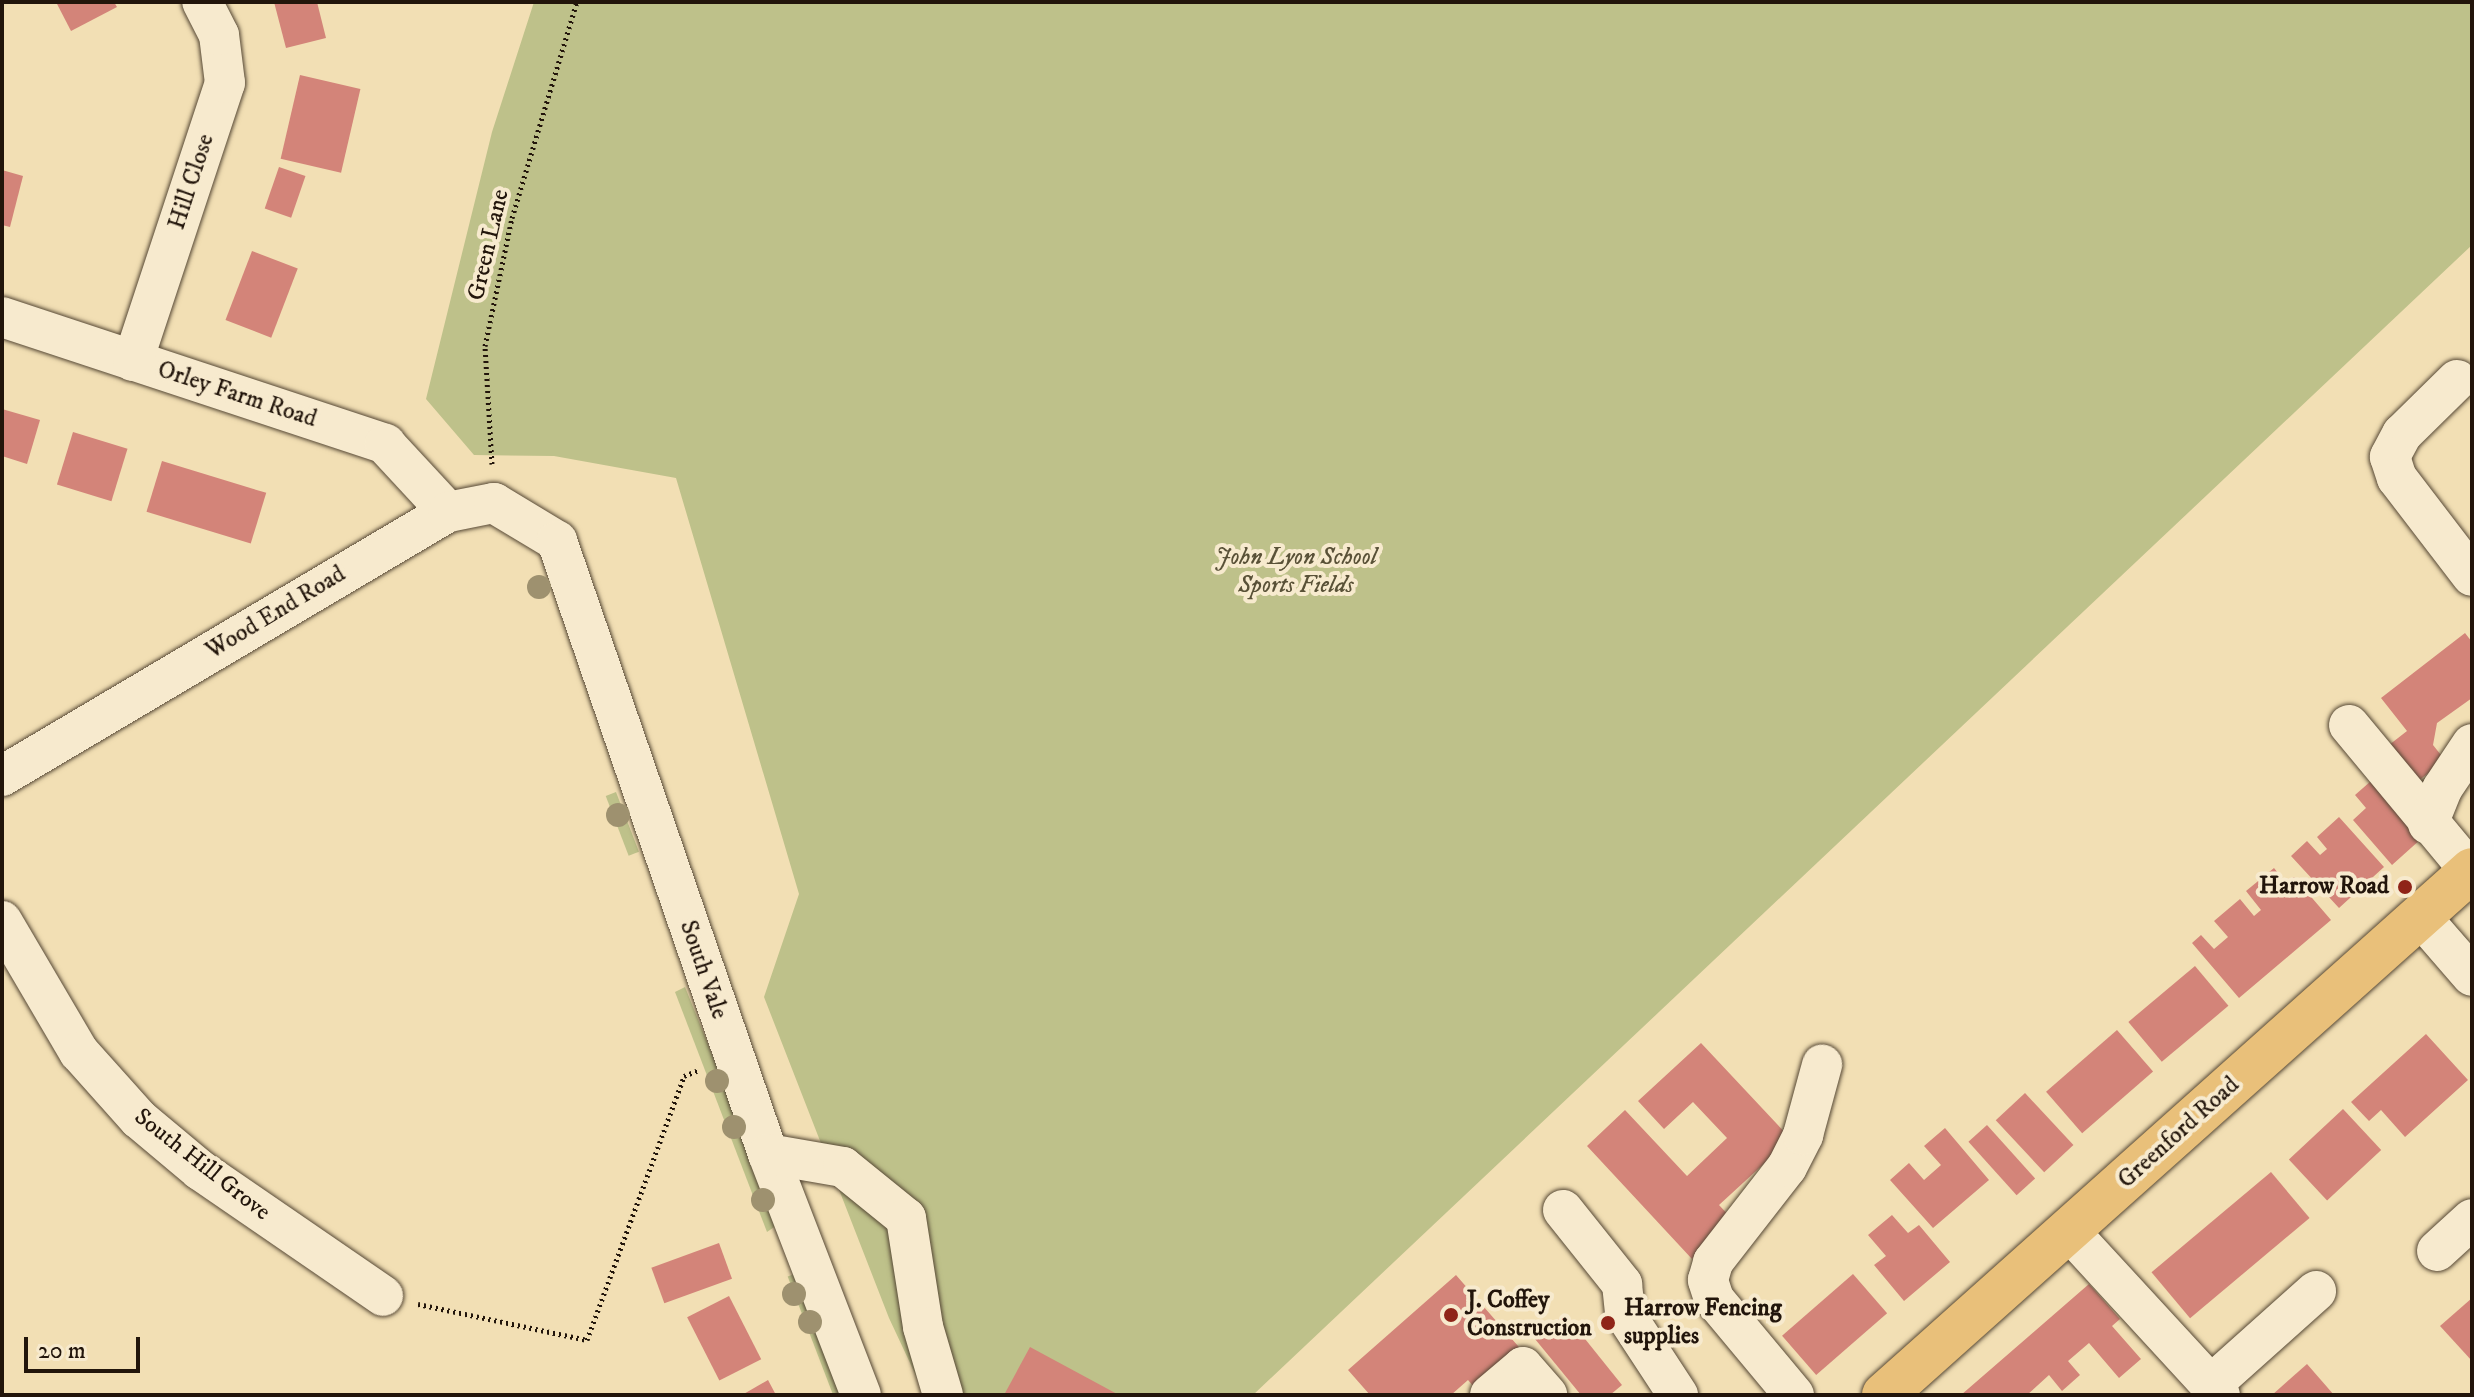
<!DOCTYPE html>
<style>
body{margin:0}
#map{position:relative;width:2474px;height:1397px;overflow:hidden;background:#f2dfb4;font-family:"IM FELL DW Pica",serif}
div>[style]{position:absolute}
.green>*{inset:0;background:#bec18a;transform-origin:0 0}
.building>*{inset:0;background:#d38479;transform-origin:0 0}
.path>*{height:5px;margin-top:-2.5px;transform-origin:0;background:repeating-linear-gradient(90deg,#22150b 0 2px,transparent 0 6px)}
.roads{filter:drop-shadow(0 0 2px #564835) drop-shadow(0 0 2px #564835)}
.minor>*{height:40px;margin:-20px;padding:0 20px;transform-origin:20px;border-radius:20px;background:#f7eace}
.major>*{height:44px;margin:-22px;padding:0 22px;transform-origin:22px;border-radius:22px;background:#e9c07a}
.trees>*{width:24px;height:24px;margin:-12px;border-radius:50%;background:#9e916f}
.dots>*{width:22px;height:22px;translate:-50% -50%;box-sizing:border-box;border:4px solid #f7eace;border-radius:50%}
span{translate:-50% -50%;white-space:nowrap;text-align:center;line-height:1.15;-webkit-text-stroke:8px #f7eace;paint-order:stroke}
.street-label{font-size:24px;color:#22150b}
.park-label{font-size:24px;color:#595137;font-style:italic}
.poi-label{font-size:24px;color:#22150b;font-weight:700}
.right{translate:-100% -50%;text-align:right}
.left{translate:0 -50%;text-align:left}
.frame{position:absolute;inset:0;border:4px solid #22150b;pointer-events:none}
.scale{position:absolute;left:24px;top:1337px;width:116px;height:36px;box-sizing:border-box;border:4px solid #22150b;border-top:0;padding-left:10px;font-size:24px;line-height:28px;white-space:nowrap;color:#22150b;-webkit-text-stroke:6px #f7eace;paint-order:stroke}
</style>
<div id="map">
<div class="green">
<div style="clip-path:polygon(534px 2px,2472px 2px,2472px 245px,1253px 1395px,925px 1395px,889px 1318px,764px 997px,799px 894px,676px 478px,554px 456px,474px 455px,426px 399px,492px 132px)"></div>
<div style="left:616px;top:792px;width:64px;height:11px;rotate:69deg"></div>
<div style="clip-path:polygon(685px 987px,780px 1223px,767px 1232px,675px 992px)"></div>
<div style="left:797px;top:1273px;width:131px;height:10px;rotate:69deg"></div>
</div>
<div class="building">
<div style="clip-path:polygon(56px 2px,114px 2px,117px 7px,71px 31px)"></div>
<div style="clip-path:polygon(274px 2px,317px 2px,326px 38px,286px 48px)"></div>
<div style="left:300px;top:75px;width:62px;height:86px;rotate:13deg"></div>
<div style="left:279px;top:167px;width:28px;height:44px;rotate:19deg"></div>
<div style="clip-path:polygon(2px 170px,23px 176px,10px 227px,2px 225px)"></div>
<div style="left:252px;top:251px;width:49px;height:74px;rotate:21deg"></div>
<div style="clip-path:polygon(2px 409px,40px 420px,27px 464px,2px 456px)"></div>
<div style="left:73px;top:432px;width:57px;height:55px;rotate:17deg"></div>
<div style="left:162px;top:461px;width:109px;height:53px;rotate:17deg"></div>
<div style="clip-path:polygon(2465px 633px,2472px 642px,2472px 698px,2437px 723px,2433px 745px,2445px 760px,2408px 789px,2380px 752px,2407px 731px,2381px 698px)"></div>
<div style="clip-path:polygon(2371px 781px,2421px 839px,2392px 865px,2353px 820px,2366px 808px,2355px 795px)"></div>
<div style="clip-path:polygon(2339px 817px,2384px 867px,2339px 908px,2291px 856px,2307px 841px,2320px 855px,2327px 849px,2317px 837px)"></div>
<div style="clip-path:polygon(2274px 868px,2286px 883px,2294px 877px,2331px 920px,2239px 998px,2192px 943px,2201px 935px,2214px 949px,2228px 937px,2214px 921px,2240px 899px,2254px 916px,2261px 910px,2246px 891px)"></div>
<div style="left:2195px;top:966px;width:52px;height:87px;rotate:50deg"></div>
<div style="left:2117px;top:1030px;width:55px;height:94px;rotate:49deg"></div>
<div style="clip-path:polygon(2426px 1034px,2468px 1080px,2405px 1137px,2381px 1110px,2369px 1121px,2351px 1102px)"></div>
<div style="clip-path:polygon(1701px 1043px,1791px 1139px,1719px 1205px,1733px 1220px,1692px 1259px,1587px 1146px,1625px 1110px,1687px 1176px,1727px 1138px,1693px 1102px,1664px 1129px,1638px 1101px)"></div>
<div style="left:2025px;top:1093px;width:71px;height:40px;rotate:47deg"></div>
<div style="left:2343px;top:1109px;width:56px;height:74px;rotate:47deg"></div>
<div style="left:1987px;top:1125px;width:72px;height:25px;rotate:48deg"></div>
<div style="clip-path:polygon(1945px 1128px,1989px 1180px,1933px 1228px,1890px 1180px,1909px 1163px,1924px 1180px,1941px 1165px,1924px 1146px)"></div>
<div style="left:2271px;top:1172px;width:60px;height:156px;rotate:50deg"></div>
<div style="clip-path:polygon(1892px 1215px,1908px 1233px,1919px 1225px,1950px 1262px,1904px 1301px,1874px 1265px,1886px 1256px,1868px 1235px)"></div>
<div style="left:719px;top:1243px;width:38px;height:72px;rotate:70deg"></div>
<div style="left:1853px;top:1274px;width:52px;height:94px;rotate:49deg"></div>
<div style="clip-path:polygon(1456px 1275px,1525px 1354px,1479px 1393px,1468px 1380px,1451px 1395px,1370px 1395px,1348px 1370px)"></div>
<div style="clip-path:polygon(2089px 1284px,2120px 1319px,2112px 1326px,2141px 1359px,2119px 1378px,2089px 1343px,2068px 1361px,2080px 1375px,2062px 1391px,2049px 1375px,2027px 1395px,1961px 1395px)"></div>
<div style="left:729px;top:1296px;width:71px;height:47px;rotate:63deg"></div>
<div style="clip-path:polygon(2472px 1298px,2472px 1361px,2440px 1326px)"></div>
<div style="clip-path:polygon(1565px 1314px,1622px 1385px,1610px 1395px,1581px 1395px,1535px 1339px)"></div>
<div style="clip-path:polygon(1030px 1347px,1119px 1395px,1004px 1395px)"></div>
<div style="clip-path:polygon(2307px 1364px,2334px 1395px,2272px 1395px)"></div>
<div style="clip-path:polygon(768px 1380px,776px 1395px,742px 1395px)"></div>
</div>
<div class="path">
<div style="left:492px;top:464px;width:118px;rotate:-93.4deg"></div>
<div style="left:485px;top:346px;width:131px;rotate:-78.1deg"></div>
<div style="left:512px;top:218px;width:226px;rotate:-73.3deg"></div>
<div style="left:418px;top:1304px;width:173px;rotate:12deg"></div>
<div style="left:587px;top:1340px;width:281px;rotate:-69.8deg"></div>
<div style="left:684px;top:1076px;width:16px;rotate:-22deg"></div>
</div>
<div class="roads">
<div class="minor">
<div style="left:2px;top:317px;width:404px;rotate:18.3deg"></div>
<div style="left:385px;top:444px;width:93px;rotate:47.2deg"></div>
<div style="left:133px;top:361px;width:293px;rotate:-71.7deg"></div>
<div style="left:225px;top:83px;width:48px;rotate:-97.1deg"></div>
<div style="left:219px;top:35px;width:37px;rotate:-117deg"></div>
<div style="left:2457px;top:380px;width:77px;rotate:135.5deg"></div>
<div style="left:2402px;top:434px;width:26px;rotate:118deg"></div>
<div style="left:2390px;top:457px;width:22px;rotate:72deg"></div>
<div style="left:2397px;top:478px;width:123px;rotate:52.6deg"></div>
<div style="left:2349px;top:725px;width:190px;rotate:50.3deg"></div>
<div style="left:2px;top:776px;width:518px;rotate:-30.62deg"></div>
<div style="left:448px;top:512px;width:47px;rotate:-11.1deg"></div>
<div style="left:494px;top:503px;width:74px;rotate:31.1deg"></div>
<div style="left:557px;top:541px;width:648px;rotate:71.01deg"></div>
<div style="left:768px;top:1154px;width:258px;rotate:68.9deg"></div>
<div style="left:2428px;top:824px;width:38px;rotate:-68deg"></div>
<div style="left:2442px;top:789px;width:54px;rotate:-56.3deg"></div>
<div style="left:2420px;top:916px;width:79px;rotate:49.1deg"></div>
<div style="left:2px;top:921px;width:152px;rotate:59.6deg"></div>
<div style="left:79px;top:1052px;width:90px;rotate:48.2deg"></div>
<div style="left:139px;top:1119px;width:80px;rotate:39.9deg"></div>
<div style="left:200px;top:1170px;width:222px;rotate:34.5deg"></div>
<div style="left:768px;top:1154px;width:76px;rotate:9.8deg"></div>
<div style="left:843px;top:1167px;width:81px;rotate:39deg"></div>
<div style="left:906px;top:1218px;width:110px;rotate:81.1deg"></div>
<div style="left:923px;top:1327px;width:71px;rotate:73.6deg"></div>
<div style="left:1563px;top:1210px;width:95px;rotate:51.4deg"></div>
<div style="left:1622px;top:1284px;width:30px;rotate:84deg"></div>
<div style="left:1625px;top:1314px;width:97px;rotate:56.8deg"></div>
<div style="left:2069px;top:1231px;width:223px;rotate:47.4deg"></div>
<div style="left:2437px;top:1251px;width:47px;rotate:-42.4deg"></div>
<div style="left:2211px;top:1385px;width:141px;rotate:-41.8deg"></div>
<div style="left:1490px;top:1395px;width:43px;rotate:-40.3deg"></div>
<div style="left:1523px;top:1367px;width:37px;rotate:49deg"></div>
<div style="left:1794px;top:1395px;width:125px;rotate:-129.8deg"></div>
<div style="left:1714px;top:1299px;width:20px;rotate:-108deg"></div>
<div style="left:1708px;top:1280px;width:19px;rotate:-74deg"></div>
<div style="left:1713px;top:1262px;width:120px;rotate:-52.1deg"></div>
<div style="left:1787px;top:1167px;width:36px;rotate:-63deg"></div>
<div style="left:1803px;top:1135px;width:73px;rotate:-74.8deg"></div>
</div>
<div class="major">
<div style="left:1884px;top:1395px;width:788px;rotate:-41.76deg"></div>
</div>
</div>
<div class="trees">
<div style="left:539px;top:587px"></div>
<div style="left:618px;top:815px"></div>
<div style="left:717px;top:1081px"></div>
<div style="left:734px;top:1127px"></div>
<div style="left:763px;top:1200px"></div>
<div style="left:794px;top:1294px"></div>
<div style="left:810px;top:1322px"></div>
</div>
<div class="dots">
<div style="left:2405px;top:887px;background:#8f2418"></div>
<div style="left:1451px;top:1315px;background:#8f2418"></div>
<div style="left:1608px;top:1323px;background:#8f2418"></div>
</div>
<div class="street-label">
<span style="left:192px;top:182px;rotate:-72deg">Hill Close</span>
<span style="left:489px;top:245px;rotate:-77deg">Green Lane</span>
<span style="left:237px;top:395px;rotate:18deg">Orley Farm Road</span>
<span style="left:276px;top:613px;rotate:-31deg">Wood End Road</span>
<span style="left:703px;top:970px;rotate:71deg">South Vale</span>
<span style="left:2179px;top:1133px;rotate:-42deg">Greenford Road</span>
<span style="left:202px;top:1165px;rotate:38deg">South Hill Grove</span>
</div>
<div class="park-label">
<span style="left:1296px;top:572px">John Lyon School<br>Sports Fields</span>
</div>
<div class="poi-label">
<span class="right" style="left:2389px;top:887px">Harrow Road</span>
<span class="left" style="left:1467px;top:1315px">J. Coffey<br>Construction</span>
<span class="left" style="left:1624px;top:1323px">Harrow Fencing<br>supplies</span>
</div>
<div class="frame"></div>
<div class="scale">20 m</div>
</div>
